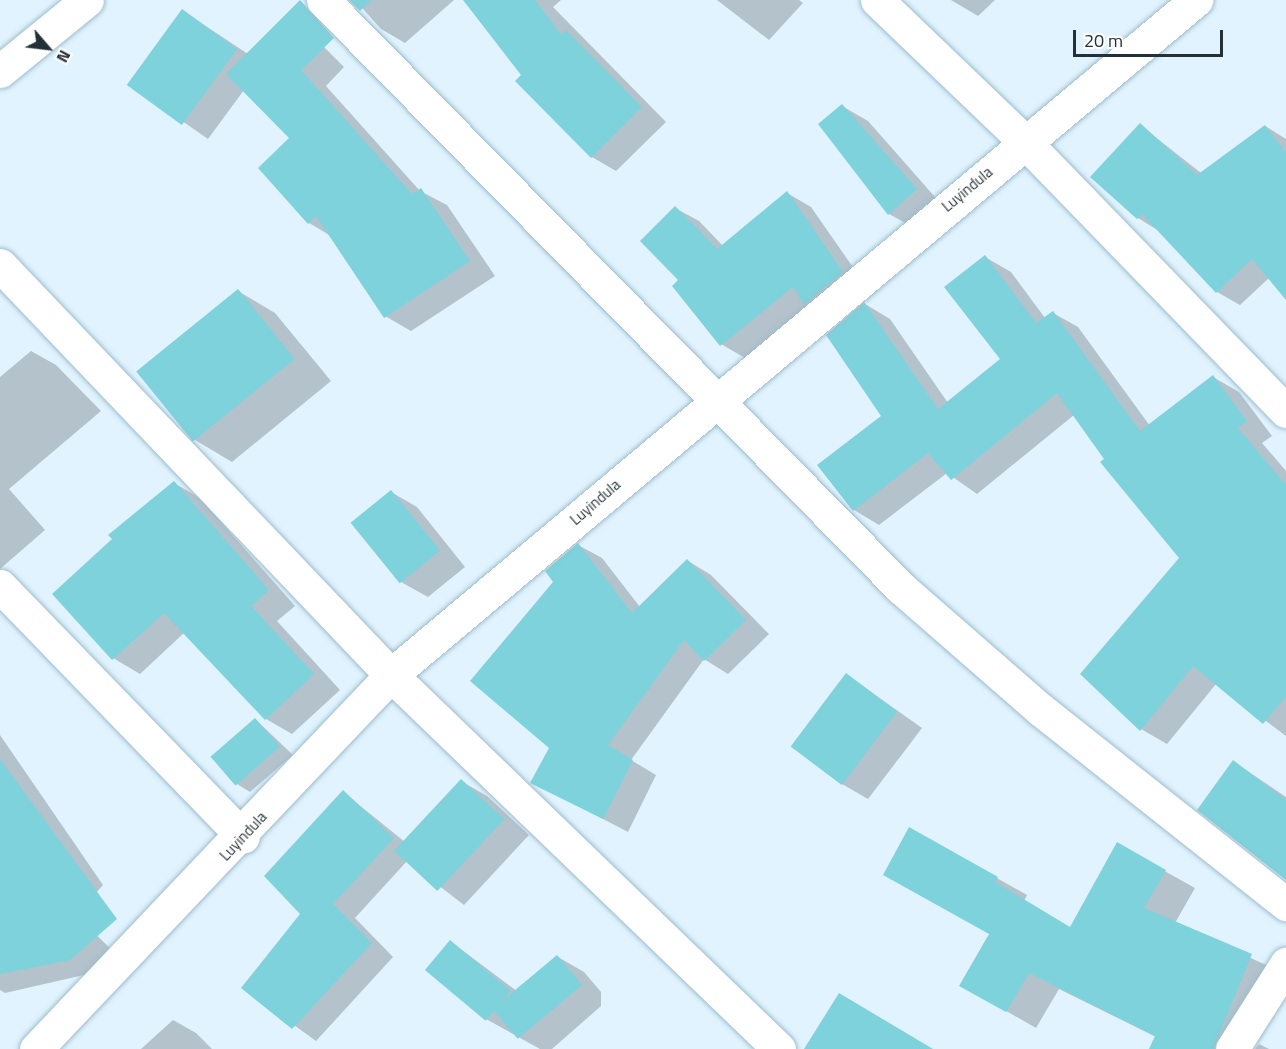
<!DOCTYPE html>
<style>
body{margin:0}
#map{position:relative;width:1286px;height:1049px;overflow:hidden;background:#e0f3fe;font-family:"Titillium Web",sans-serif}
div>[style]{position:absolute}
.shadow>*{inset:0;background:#0003}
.building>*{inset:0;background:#7dd2db;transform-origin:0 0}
.roads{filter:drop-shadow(0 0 2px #9dbccd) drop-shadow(0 0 2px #9dbccd)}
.minor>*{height:33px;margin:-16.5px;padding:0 16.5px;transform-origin:16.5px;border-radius:16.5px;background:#fff}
span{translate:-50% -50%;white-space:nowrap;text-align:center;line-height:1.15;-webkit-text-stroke:4.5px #fff;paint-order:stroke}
.street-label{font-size:15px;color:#243037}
.north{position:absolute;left:18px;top:18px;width:60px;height:60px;-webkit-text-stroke:4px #fff;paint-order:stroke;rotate:118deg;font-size:16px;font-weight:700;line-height:24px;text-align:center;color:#243037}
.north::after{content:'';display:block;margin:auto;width:21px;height:27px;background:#243037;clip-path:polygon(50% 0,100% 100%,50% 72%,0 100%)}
.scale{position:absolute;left:1073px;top:30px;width:150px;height:27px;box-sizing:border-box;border:3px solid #243037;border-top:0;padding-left:8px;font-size:18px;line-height:21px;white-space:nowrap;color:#243037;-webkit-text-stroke:4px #fff;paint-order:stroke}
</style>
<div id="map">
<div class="shadow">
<div style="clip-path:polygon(355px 0,454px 0,405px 43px,381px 29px)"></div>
<div style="clip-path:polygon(465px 0,561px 0,553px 7px,666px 122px,616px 171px,592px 157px)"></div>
<div style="clip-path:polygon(717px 0,799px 0,803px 3px,769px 40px)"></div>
<div style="clip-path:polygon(951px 0,995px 0,978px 16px)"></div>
<div style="clip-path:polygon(183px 11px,248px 54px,310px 33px,344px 67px,326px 86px,420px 191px,447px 205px,495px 276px,411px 331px,385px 316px,331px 236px,309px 223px,291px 138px,244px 90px,208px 139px,129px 84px)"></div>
<div style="clip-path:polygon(842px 106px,868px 121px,942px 205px,916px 229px,889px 214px)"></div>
<div style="clip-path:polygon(1140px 125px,1201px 173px,1265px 126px,1286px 139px,1286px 298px,1269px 278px,1240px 305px,1217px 292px,1159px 231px,1138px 218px)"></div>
<div style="clip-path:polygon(787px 193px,811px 207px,866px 286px,745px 358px,721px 344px,681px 281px,675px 208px,699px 221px,723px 246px)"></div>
<div style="clip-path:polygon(985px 257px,1011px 272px,1045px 318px,1053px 313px,1078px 327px,1150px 426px,1213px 377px,1239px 392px,1272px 436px,1262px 443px,1286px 471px,1286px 736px,1216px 684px,1167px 744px,1141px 729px,1082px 674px,1181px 558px,1074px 415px,977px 494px,947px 473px,879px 525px,854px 510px,883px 416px,865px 304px,890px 319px,948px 403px,1002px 359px)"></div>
<div style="clip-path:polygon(238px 291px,275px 313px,331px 381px,232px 462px,195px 440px)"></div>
<div style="clip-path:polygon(31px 351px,56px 365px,101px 411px,9px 489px,45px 530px,0 569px,0 377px)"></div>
<div style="clip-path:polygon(174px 483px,200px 498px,295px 606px,277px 621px,340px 690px,292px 734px,266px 719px,185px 632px,140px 674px,113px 658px,114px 540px)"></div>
<div style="clip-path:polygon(391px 492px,417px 507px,465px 567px,428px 597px,401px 582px,353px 523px)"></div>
<div style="clip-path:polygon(578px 545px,602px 558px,640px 607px,688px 561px,711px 575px,769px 634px,728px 674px,704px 659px,631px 760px,656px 775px,628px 832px,532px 782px,551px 748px,555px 582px)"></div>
<div style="clip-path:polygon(847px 675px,922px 728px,868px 799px,842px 784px)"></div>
<div style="clip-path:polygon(255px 719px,293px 755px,250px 792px,237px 784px)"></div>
<div style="clip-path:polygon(0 735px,103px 885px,76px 915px,117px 955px,97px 972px,5px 993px,0 990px)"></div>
<div style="clip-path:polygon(1234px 762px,1286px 797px,1286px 878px)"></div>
<div style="clip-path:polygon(461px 781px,487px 796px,529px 835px,464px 905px,407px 861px,355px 918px,393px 957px,316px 1041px,243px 988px,302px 914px,343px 792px,405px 842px)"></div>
<div style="clip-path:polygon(910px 829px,1027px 895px,1024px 901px,1070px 928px,1118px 845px,1195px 888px,1175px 923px,1281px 972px,1249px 1049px,1151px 1049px,1156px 1037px,1059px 989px,1036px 1028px,961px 985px,991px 934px)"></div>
<div style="clip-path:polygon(450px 941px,518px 992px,558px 957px,584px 972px,601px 992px,601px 1006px,552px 1049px,540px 1049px,486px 1019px)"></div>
<div style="clip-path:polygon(173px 1020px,196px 1033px,212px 1049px,141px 1049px)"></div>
<div style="clip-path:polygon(1259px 1044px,1269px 1049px,1255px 1049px)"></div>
</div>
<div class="building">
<div style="clip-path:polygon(300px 0,334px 38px,301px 70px,412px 194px,421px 188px,470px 261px,384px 318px,316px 216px,308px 224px,258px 168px,289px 138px,226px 74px)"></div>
<div style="clip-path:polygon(349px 0,371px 0,360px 11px)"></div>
<div style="clip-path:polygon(463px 0,535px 0,561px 34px,566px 30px,642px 107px,591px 158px,515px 81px,521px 75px)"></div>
<div style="left:182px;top:9px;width:68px;height:94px;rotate:36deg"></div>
<div style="clip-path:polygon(842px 104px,917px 189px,888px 215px,818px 124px)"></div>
<div style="clip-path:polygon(1140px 123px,1197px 175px,1265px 125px,1286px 153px,1286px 300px,1252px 259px,1216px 293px,1142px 214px,1137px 219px,1090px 177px)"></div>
<div style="clip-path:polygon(787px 191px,843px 272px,804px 304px,793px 287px,720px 346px,672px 286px,678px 280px,640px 241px,675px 206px,717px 249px)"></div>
<div style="clip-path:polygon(985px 255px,1036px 323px,1053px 311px,1140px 431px,1213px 375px,1247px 421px,1238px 428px,1286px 485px,1286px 696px,1263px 724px,1193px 666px,1140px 731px,1080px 674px,1179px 558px,1100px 462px,1104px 459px,1057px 393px,951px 480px,928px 453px,853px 511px,817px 465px,881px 416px,826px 335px,864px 302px,938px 409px,1000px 359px,944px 287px)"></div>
<div style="left:238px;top:289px;width:90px;height:131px;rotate:51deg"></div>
<div style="clip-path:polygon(174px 481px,269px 590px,251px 606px,314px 674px,265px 720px,164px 613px,112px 660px,52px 594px,112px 539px,108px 535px)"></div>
<div style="left:391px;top:490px;width:78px;height:52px;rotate:51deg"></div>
<div style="clip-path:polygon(578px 543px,632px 613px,687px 559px,746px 620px,704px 661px,684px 640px,608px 745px,633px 760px,603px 819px,530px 783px,549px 748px,470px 681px,553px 582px,545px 571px)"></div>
<div style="left:846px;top:673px;width:64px;height:92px;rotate:37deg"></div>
<div style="left:255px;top:718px;width:38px;height:59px;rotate:49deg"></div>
<div style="clip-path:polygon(0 759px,117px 919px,70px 960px,0 974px)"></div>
<div style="clip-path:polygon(1233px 760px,1286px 800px,1286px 880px,1197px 810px)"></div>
<div style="left:461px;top:779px;width:59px;height:98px;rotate:43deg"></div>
<div style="clip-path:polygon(343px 790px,394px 838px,333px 904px,372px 943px,292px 1029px,241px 988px,300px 914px,264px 876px)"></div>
<div style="clip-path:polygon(909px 827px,998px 877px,995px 882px,1070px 927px,1117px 842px,1166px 870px,1144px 908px,1252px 954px,1213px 1049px,1149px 1049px,1155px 1036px,1029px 973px,1006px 1012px,959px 986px,989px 934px,883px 875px)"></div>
<div style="left:450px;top:940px;width:79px;height:39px;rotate:40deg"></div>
<div style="left:557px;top:955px;width:39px;height:84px;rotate:50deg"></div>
<div style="clip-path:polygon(839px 993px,933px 1049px,804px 1049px)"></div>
</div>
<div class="roads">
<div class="minor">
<div style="left:323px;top:0;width:825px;rotate:45.49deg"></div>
<div style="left:901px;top:588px;width:186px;rotate:41.1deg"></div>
<div style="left:1041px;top:710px;width:313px;rotate:38.4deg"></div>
<div style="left:877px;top:0;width:204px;rotate:43.8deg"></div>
<div style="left:1024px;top:141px;width:376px;rotate:45.9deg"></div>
<div style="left:0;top:71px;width:112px;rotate:-39.2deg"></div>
<div style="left:0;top:265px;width:567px;rotate:46.36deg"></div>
<div style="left:391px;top:675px;width:539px;rotate:43.95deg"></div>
<div style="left:0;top:586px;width:349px;rotate:45.9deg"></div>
<div style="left:36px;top:1049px;width:516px;rotate:-46.49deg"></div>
<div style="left:391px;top:675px;width:1051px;rotate:-39.98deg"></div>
<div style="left:1232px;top:1049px;width:101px;rotate:-57.6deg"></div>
</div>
</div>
<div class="street-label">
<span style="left:967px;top:189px;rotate:-40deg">Luyindula</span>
<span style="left:595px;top:502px;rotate:-41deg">Luyindula</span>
<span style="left:243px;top:836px;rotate:-47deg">Luyindula</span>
</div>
<div class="north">N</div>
<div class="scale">20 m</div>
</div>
